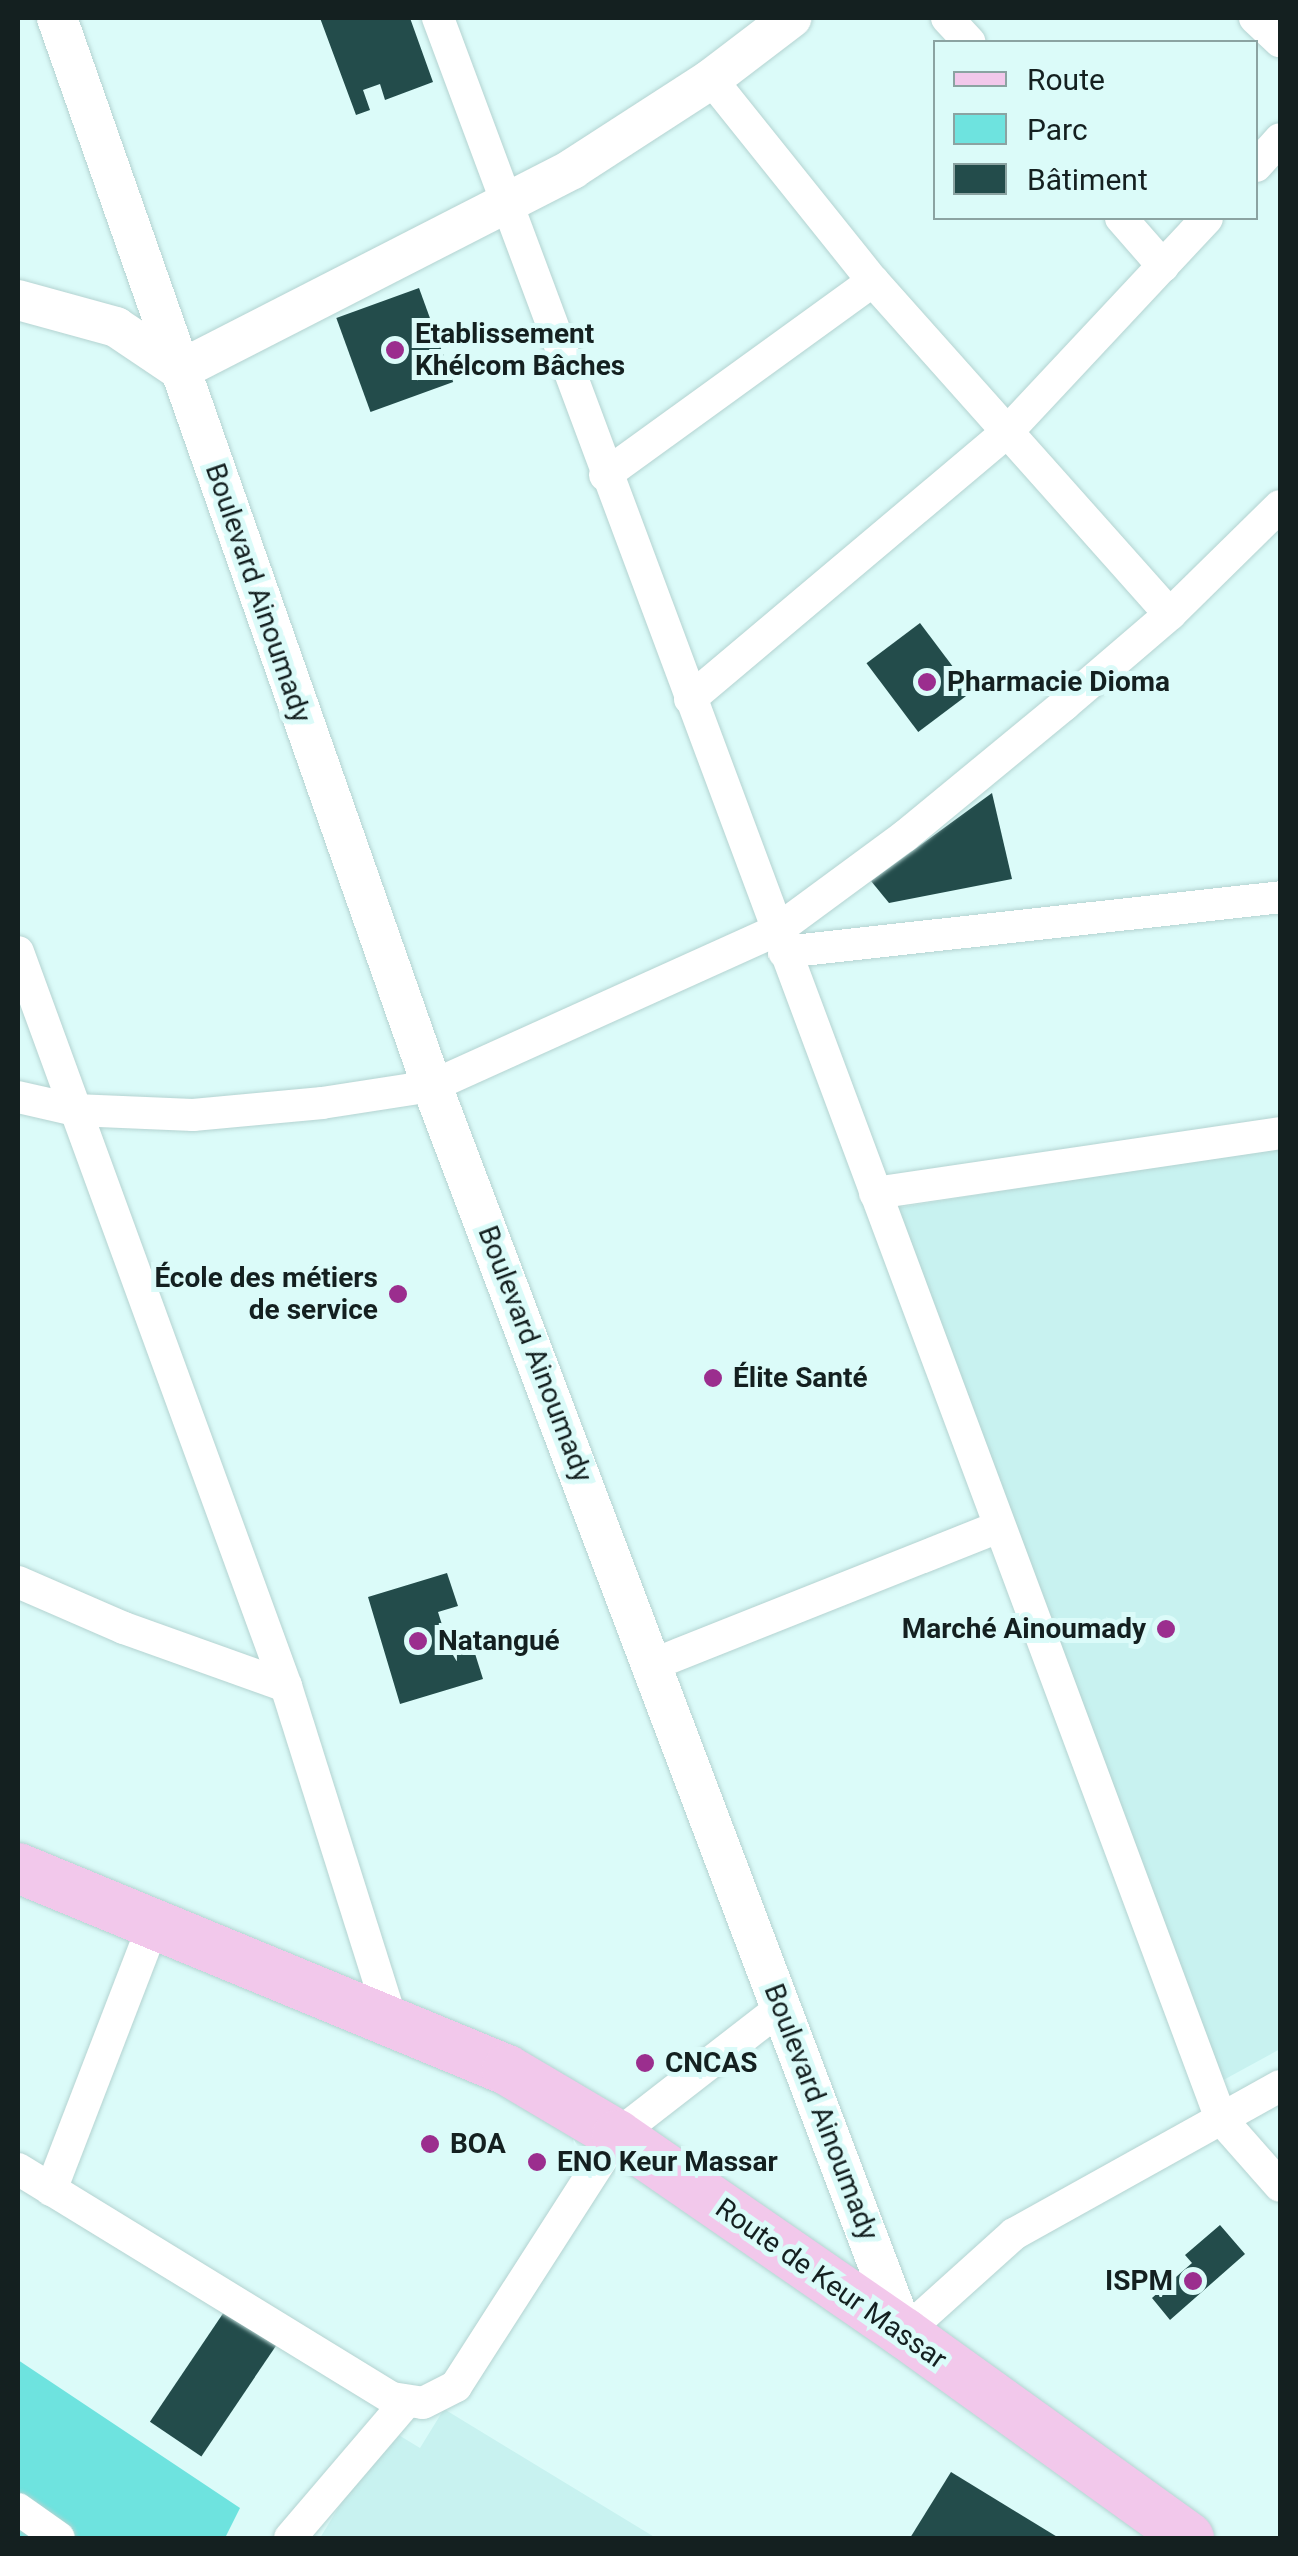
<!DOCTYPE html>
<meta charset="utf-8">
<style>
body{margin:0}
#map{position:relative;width:1298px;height:2556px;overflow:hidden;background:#dbfbf9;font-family:Roboto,sans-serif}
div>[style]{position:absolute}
.built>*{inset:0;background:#c8f2f0}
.green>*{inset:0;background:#6ee3df}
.building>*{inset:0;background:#234c4b;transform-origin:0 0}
.roads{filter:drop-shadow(0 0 2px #b4d3d1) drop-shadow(0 0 2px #b4d3d1)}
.minor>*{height:32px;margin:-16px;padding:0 16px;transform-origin:16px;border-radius:16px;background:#fff}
.tertiary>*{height:40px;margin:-20px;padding:0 20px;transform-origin:20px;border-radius:20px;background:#fff}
.primary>*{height:50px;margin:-25px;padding:0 25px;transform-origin:25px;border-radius:25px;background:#f2c8eb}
.dots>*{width:28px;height:28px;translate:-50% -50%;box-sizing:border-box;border:5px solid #dbfbf9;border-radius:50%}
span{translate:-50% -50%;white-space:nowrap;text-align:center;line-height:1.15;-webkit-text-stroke:10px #dbfbf9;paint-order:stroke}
.poi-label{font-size:28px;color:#142020;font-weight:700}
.left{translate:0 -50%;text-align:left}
.right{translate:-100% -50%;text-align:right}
.street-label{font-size:28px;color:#142020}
.frame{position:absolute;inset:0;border:20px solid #142020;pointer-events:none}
.legend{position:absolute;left:933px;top:40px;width:325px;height:180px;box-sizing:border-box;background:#dbfbf9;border:2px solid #8ba3a2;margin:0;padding:12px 18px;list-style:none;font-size:30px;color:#142020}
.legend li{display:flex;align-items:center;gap:20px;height:50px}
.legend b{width:50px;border:2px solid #8ba3a2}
</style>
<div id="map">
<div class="built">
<div style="clip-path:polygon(1280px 1147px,1280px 2049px,1218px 2083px,896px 1208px)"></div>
<div style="clip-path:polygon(444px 2409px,656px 2538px,320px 2538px,387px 2428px,420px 2448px)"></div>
</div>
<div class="green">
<div style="clip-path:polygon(18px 2360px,240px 2508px,225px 2538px,18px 2538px)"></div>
</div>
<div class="building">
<div style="clip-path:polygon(320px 18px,410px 18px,433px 82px,385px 100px,380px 84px,363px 90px,370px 110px,356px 115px)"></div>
<div style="left:419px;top:288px;width:100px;height:88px;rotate:70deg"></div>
<div style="left:920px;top:623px;width:86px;height:67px;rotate:53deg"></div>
<div style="clip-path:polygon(992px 793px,1012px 879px,889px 903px,871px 881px)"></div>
<div style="clip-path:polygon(447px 1573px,458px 1606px,438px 1612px,450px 1650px,472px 1644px,483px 1679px,400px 1704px,368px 1597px)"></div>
<div style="clip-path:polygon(1220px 2225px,1245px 2254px,1170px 2320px,1152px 2298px,1192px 2263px,1185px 2255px)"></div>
<div style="left:226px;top:2309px;width:62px;height:136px;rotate:34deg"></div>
<div style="clip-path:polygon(951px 2472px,1059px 2538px,910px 2538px)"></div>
</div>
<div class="roads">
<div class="minor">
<div style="left:438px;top:18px;width:2242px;rotate:69.56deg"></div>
<div style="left:1221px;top:2119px;width:89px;rotate:48.6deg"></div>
<div style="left:947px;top:18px;width:33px;rotate:47deg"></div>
<div style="left:1255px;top:18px;width:34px;rotate:43deg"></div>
<div style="left:711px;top:79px;width:259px;rotate:51.3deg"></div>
<div style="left:873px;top:281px;width:446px;rotate:48.3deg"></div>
<div style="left:1256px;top:166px;width:36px;rotate:-48deg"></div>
<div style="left:1121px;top:218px;width:64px;rotate:48.8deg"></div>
<div style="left:605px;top:475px;width:331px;rotate:-35.9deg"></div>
<div style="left:690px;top:699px;width:416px;rotate:-40.1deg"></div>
<div style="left:1008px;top:431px;width:291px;rotate:-46.9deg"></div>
<div style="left:18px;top:952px;width:781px;rotate:69.94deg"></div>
<div style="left:286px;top:1686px;width:352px;rotate:72.5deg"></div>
<div style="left:784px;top:952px;width:499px;rotate:-6.3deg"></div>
<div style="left:18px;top:1097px;width:58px;rotate:12.8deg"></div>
<div style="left:75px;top:1110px;width:118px;rotate:2.4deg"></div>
<div style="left:193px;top:1115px;width:130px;rotate:-5.3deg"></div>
<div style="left:322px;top:1103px;width:111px;rotate:-8.8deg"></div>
<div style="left:432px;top:1086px;width:377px;rotate:-24.3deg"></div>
<div style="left:776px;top:931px;width:160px;rotate:-36.4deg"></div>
<div style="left:905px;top:836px;width:206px;rotate:-39.5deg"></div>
<div style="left:1064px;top:705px;width:140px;rotate:-40.6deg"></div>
<div style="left:1170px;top:614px;width:154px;rotate:-44.5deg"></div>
<div style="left:875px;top:1193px;width:409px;rotate:-8.4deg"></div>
<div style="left:18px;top:1582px;width:116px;rotate:23.5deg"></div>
<div style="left:124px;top:1628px;width:172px;rotate:19.7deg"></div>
<div style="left:654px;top:1664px;width:371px;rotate:-21.7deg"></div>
<div style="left:18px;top:2169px;width:439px;rotate:31.5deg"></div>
<div style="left:392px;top:2398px;width:31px;rotate:9deg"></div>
<div style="left:423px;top:2403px;width:37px;rotate:-27deg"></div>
<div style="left:456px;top:2386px;width:298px;rotate:-57.3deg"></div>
<div style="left:617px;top:2135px;width:209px;rotate:-37.8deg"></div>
<div style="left:51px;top:2190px;width:286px;rotate:-68.9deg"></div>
<div style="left:904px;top:2333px;width:148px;rotate:-42deg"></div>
<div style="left:1014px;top:2234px;width:304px;rotate:-29.1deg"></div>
<div style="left:18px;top:2509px;width:50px;rotate:35.3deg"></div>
<div style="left:290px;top:2538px;width:179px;rotate:-49.5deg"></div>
</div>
<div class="tertiary">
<div style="left:57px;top:18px;width:1132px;rotate:70.65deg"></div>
<div style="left:432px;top:1086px;width:1333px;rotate:69.27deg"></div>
<div style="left:18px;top:300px;width:102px;rotate:15.4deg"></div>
<div style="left:116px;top:327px;width:77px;rotate:33.9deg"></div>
<div style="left:180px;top:370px;width:441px;rotate:-27.1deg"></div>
<div style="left:572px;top:169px;width:166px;rotate:-32.9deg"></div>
<div style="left:711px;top:79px;width:101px;rotate:-37.3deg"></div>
</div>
<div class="primary">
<div style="left:18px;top:1868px;width:529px;rotate:22.44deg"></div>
<div style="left:507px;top:2070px;width:128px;rotate:30.6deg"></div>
<div style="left:617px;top:2135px;width:349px;rotate:34.6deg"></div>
<div style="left:904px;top:2333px;width:351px;rotate:35.7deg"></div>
</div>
</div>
<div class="dots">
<div style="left:395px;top:350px;background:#9b2e8e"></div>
<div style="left:927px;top:682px;background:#9b2e8e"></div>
<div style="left:398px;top:1294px;background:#9b2e8e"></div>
<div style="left:713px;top:1378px;background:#9b2e8e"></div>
<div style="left:1166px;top:1629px;background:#9b2e8e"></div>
<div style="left:418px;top:1641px;background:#9b2e8e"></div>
<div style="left:645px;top:2063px;background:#9b2e8e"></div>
<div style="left:430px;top:2144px;background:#9b2e8e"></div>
<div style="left:537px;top:2162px;background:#9b2e8e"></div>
<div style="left:1193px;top:2281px;background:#9b2e8e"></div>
</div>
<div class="poi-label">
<span class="left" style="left:415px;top:350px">Etablissement<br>Khélcom Bâches</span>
<span class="left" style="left:947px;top:682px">Pharmacie Dioma</span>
<span class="right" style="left:378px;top:1294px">École des métiers<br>de service</span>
<span class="left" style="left:733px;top:1378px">Élite Santé</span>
<span class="right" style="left:1146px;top:1629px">Marché Ainoumady</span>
<span class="left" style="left:438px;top:1641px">Natangué</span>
<span class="left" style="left:665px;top:2063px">CNCAS</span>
<span class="left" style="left:450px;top:2144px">BOA</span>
<span class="left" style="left:557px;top:2162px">ENO Keur Massar</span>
<span class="right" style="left:1173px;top:2281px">ISPM</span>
</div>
<div class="street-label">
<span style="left:258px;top:593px;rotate:71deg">Boulevard Ainoumady</span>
<span style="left:535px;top:1354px;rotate:69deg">Boulevard Ainoumady</span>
<span style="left:821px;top:2112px;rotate:69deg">Boulevard Ainoumady</span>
<span style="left:831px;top:2284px;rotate:35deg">Route de Keur Massar</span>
</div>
<div class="frame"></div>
<ul class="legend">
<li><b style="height:12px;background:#f2c8eb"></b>Route</li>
<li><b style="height:28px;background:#6ee3df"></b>Parc</li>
<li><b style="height:28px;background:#234c4b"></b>Bâtiment</li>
</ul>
</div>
